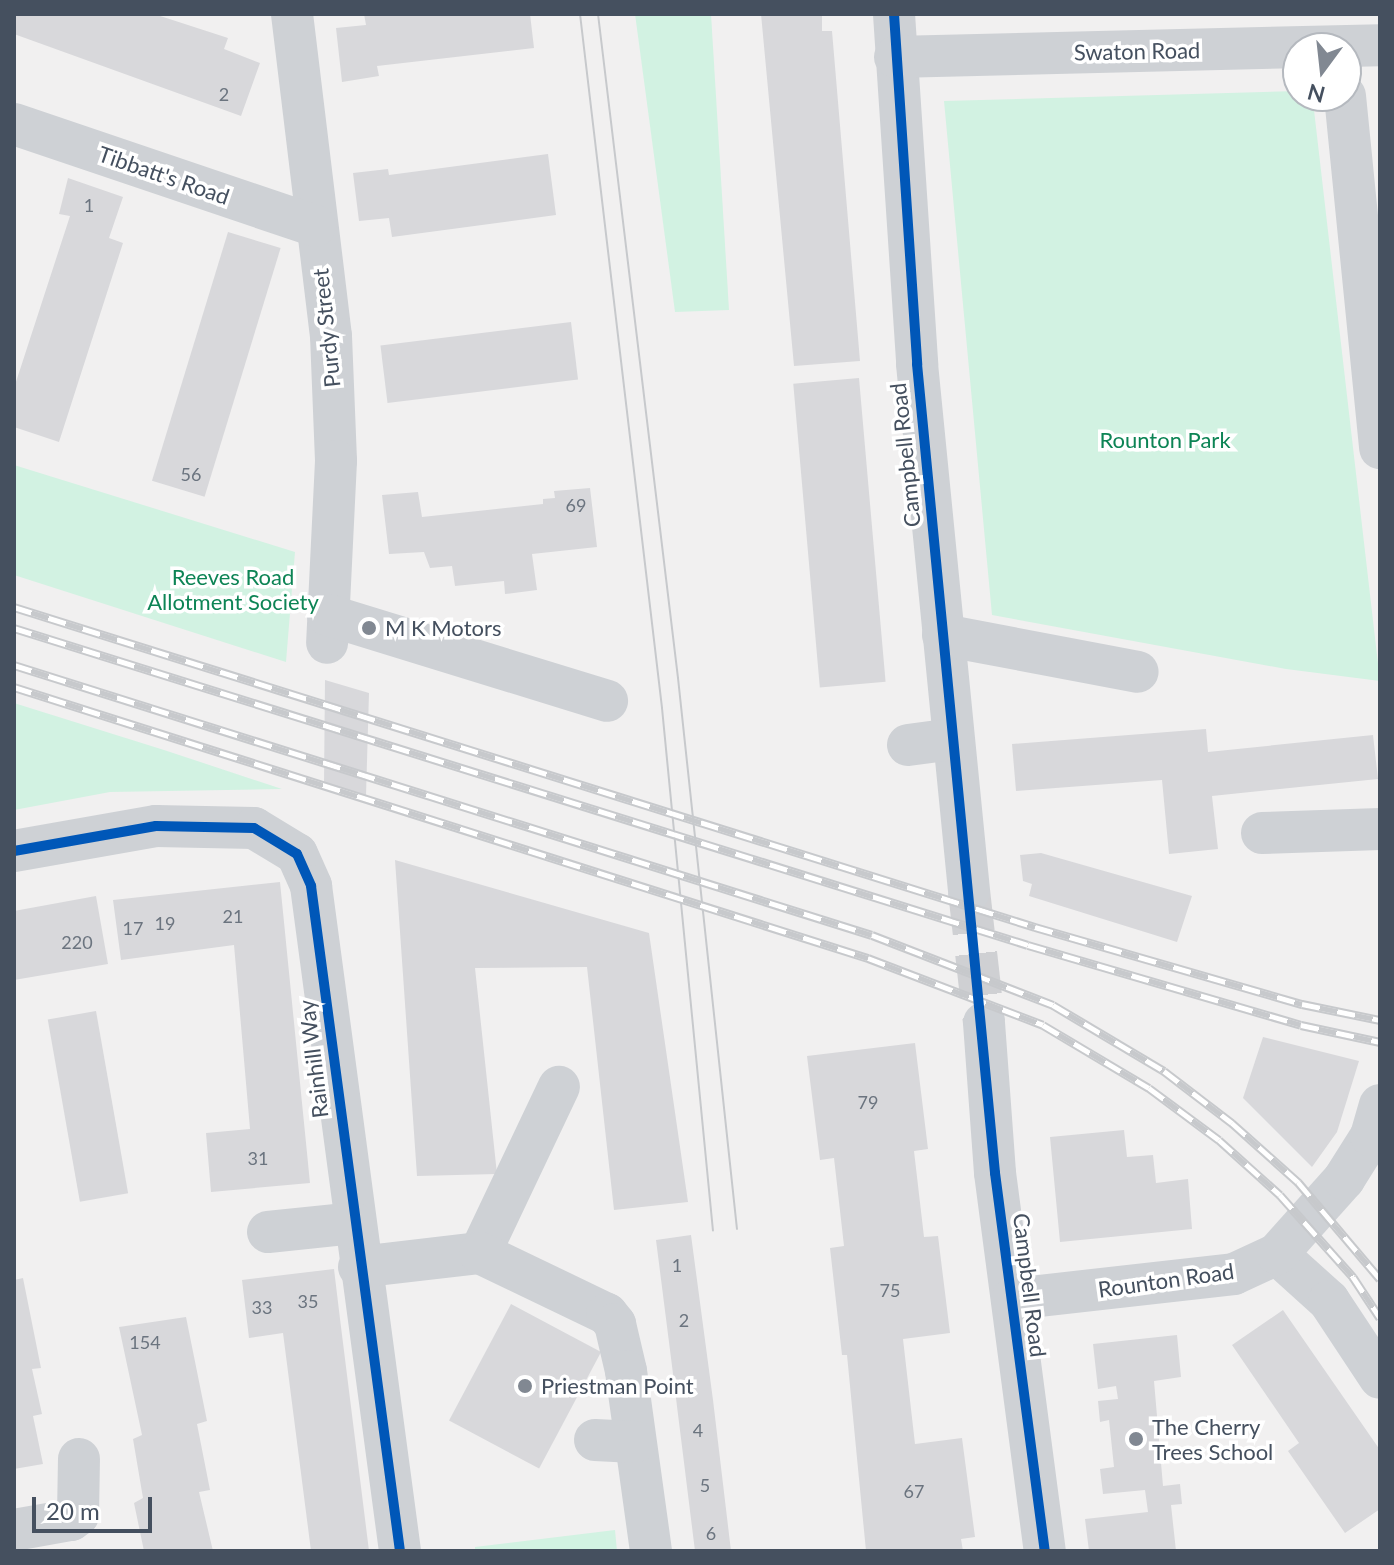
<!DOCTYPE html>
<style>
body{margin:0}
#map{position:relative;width:1394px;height:1565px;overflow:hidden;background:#f1f0f0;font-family:Lato,sans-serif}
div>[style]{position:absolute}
.green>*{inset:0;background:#d2f2e2}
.building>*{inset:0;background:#d8d8db;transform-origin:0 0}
.minor-tunnel>*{height:42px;margin-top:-21px;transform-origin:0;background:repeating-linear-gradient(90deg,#cfd0d3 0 42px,transparent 0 63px)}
.minor>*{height:42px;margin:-21px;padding:0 21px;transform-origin:21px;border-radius:21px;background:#ced1d5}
.tram>*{height:2px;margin:-1px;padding:0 1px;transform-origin:1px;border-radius:1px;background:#c7c9cc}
.rail>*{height:9px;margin-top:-4.5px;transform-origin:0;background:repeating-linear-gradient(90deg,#fff 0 18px,#c7c9cc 0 36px);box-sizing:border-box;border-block:2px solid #c7c9cc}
.cycleway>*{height:10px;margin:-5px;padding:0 5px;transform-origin:5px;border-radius:5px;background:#0057b8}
.dots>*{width:22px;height:22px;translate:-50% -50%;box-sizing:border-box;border:4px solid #fff;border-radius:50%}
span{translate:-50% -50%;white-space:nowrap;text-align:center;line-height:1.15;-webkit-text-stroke:7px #fff;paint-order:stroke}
.number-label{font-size:18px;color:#6b747f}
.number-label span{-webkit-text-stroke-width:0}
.street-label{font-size:22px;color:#45505f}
.park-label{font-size:22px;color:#0d8455}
.poi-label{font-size:22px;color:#45505f}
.left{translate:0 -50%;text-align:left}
.frame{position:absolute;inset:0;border:16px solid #45505f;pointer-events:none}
.north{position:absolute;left:1282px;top:32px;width:80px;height:80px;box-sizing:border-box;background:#fff;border:2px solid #b5b9bf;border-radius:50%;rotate:195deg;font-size:22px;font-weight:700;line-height:32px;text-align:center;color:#45505f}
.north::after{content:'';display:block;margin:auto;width:28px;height:36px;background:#818892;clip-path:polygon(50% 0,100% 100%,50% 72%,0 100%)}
.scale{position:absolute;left:32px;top:1497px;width:120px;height:36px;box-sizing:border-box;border:4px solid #45505f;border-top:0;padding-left:10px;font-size:24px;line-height:28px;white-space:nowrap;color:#45505f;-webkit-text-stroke:6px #fff;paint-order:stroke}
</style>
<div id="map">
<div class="green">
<div style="clip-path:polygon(635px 14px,711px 14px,729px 310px,675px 312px)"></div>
<div style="clip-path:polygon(1298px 91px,1298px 96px,1311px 96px,1314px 110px,1380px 681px,1286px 669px,992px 615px,944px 101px)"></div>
<div style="clip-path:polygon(14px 465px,295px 552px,286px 662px,14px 575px)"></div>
<div style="clip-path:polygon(14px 703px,164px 750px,282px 789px,110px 792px,14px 810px)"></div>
<div style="clip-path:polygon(615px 1530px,617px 1551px,475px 1551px,475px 1547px)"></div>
</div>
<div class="building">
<div style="clip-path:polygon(14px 14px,154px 14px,228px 38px,224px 49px,260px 63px,241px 116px,14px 34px)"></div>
<div style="clip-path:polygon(364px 14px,530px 14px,534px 48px,377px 66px,379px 76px,342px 82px,336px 28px,366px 25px)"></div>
<div style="clip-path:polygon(761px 14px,822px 14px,822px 31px,832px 31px,860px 361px,794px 366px)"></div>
<div style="clip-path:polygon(548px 154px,556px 215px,392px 237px,389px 218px,359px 221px,353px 173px,388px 169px,389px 175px)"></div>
<div style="clip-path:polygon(68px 178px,123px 197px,109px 238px,123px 243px,59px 442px,14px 427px,14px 388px,70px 216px,59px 214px)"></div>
<div style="left:228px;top:232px;width:55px;height:260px;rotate:17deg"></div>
<div style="left:571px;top:322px;width:58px;height:192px;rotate:83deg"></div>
<div style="left:859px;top:378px;width:305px;height:66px;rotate:85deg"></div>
<div style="clip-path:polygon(590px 488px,597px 547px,532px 554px,537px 590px,505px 594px,504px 581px,455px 586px,452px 566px,430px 568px,424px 552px,389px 554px,382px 495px,418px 492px,422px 517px,543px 504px,543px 499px,555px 498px,554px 491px)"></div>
<div style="clip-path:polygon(325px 680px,369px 693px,366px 796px,324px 782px)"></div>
<div style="clip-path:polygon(1206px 729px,1208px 752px,1373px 735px,1378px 779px,1212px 796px,1218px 849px,1169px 854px,1162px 780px,1016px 791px,1012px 744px)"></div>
<div style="clip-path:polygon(1041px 853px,1192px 896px,1177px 942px,1029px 896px,1032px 884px,1023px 881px,1020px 855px)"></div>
<div style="clip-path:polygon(395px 860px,649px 933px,688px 1202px,614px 1210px,587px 967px,475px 968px,497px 1174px,417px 1176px)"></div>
<div style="clip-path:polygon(280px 882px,310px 1183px,211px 1192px,206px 1133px,250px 1129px,234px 945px,121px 960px,113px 900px)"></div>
<div style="clip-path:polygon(96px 896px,108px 964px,14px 980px,14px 911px)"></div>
<div style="left:96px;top:1011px;width:185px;height:49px;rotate:80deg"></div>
<div style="clip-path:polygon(1263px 1037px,1359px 1061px,1337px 1132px,1312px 1167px,1243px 1098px)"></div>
<div style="clip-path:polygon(915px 1043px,928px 1149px,914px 1151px,924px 1237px,938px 1236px,950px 1333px,903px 1339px,915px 1444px,962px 1438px,975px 1537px,961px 1539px,963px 1551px,866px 1551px,847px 1355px,842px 1355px,830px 1248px,844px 1246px,834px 1158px,820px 1160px,807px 1056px)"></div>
<div style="clip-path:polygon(1124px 1130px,1127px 1157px,1153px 1155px,1156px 1183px,1188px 1179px,1192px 1229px,1060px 1242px,1050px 1137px)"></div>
<div style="clip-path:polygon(691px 1235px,713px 1400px,731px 1551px,695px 1551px,670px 1350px,656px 1240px)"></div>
<div style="clip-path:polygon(334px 1269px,341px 1327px,369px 1551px,311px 1551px,283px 1333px,249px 1338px,242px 1280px)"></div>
<div style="clip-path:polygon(23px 1278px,41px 1368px,32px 1369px,42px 1414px,33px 1416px,43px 1464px,14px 1469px,14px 1280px)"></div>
<div style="left:511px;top:1304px;width:102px;height:132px;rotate:28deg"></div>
<div style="clip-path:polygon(1283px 1310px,1380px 1450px,1380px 1509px,1345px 1533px,1288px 1451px,1299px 1443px,1232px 1345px)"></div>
<div style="clip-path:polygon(186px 1317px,207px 1421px,197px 1424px,210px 1490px,199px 1492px,213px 1551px,144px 1551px,134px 1503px,143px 1498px,133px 1439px,142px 1435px,119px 1327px)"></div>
<div style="clip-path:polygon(1177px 1335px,1181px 1377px,1154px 1381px,1163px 1486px,1180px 1484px,1182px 1504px,1171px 1505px,1176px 1551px,1089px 1551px,1085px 1519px,1148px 1512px,1145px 1490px,1103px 1494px,1100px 1469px,1114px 1467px,1109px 1420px,1100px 1422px,1098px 1401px,1118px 1399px,1116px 1386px,1098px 1389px,1093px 1344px)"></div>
</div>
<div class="minor-tunnel">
<div style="left:969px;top:891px;width:133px;rotate:83.5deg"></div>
</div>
<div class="minor">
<div style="left:292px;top:14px;width:324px;rotate:83.1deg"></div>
<div style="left:331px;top:336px;width:125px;rotate:87.7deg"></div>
<div style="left:336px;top:461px;width:182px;rotate:92.8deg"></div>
<div style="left:894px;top:14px;width:351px;rotate:86.2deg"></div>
<div style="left:917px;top:364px;width:530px;rotate:84.36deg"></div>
<div style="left:895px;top:57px;width:485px;rotate:-1.4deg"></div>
<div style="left:1345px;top:96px;width:354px;rotate:84.3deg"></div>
<div style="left:14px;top:124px;width:318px;rotate:18.7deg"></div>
<div style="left:328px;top:615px;width:292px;rotate:17.1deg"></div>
<div style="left:943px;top:635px;width:198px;rotate:10.7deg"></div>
<div style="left:908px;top:745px;width:45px;rotate:-7.6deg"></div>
<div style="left:1262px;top:833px;width:118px;rotate:-1.9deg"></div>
<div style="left:14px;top:851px;width:144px;rotate:-10deg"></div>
<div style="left:156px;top:826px;width:98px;rotate:1.2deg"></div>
<div style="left:254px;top:828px;width:50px;rotate:31.2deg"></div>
<div style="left:297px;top:854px;width:35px;rotate:66deg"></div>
<div style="left:311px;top:886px;width:671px;rotate:82.38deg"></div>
<div style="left:984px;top:1023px;width:150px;rotate:85.8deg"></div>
<div style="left:995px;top:1173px;width:381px;rotate:82.5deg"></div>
<div style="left:268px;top:1232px;width:86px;rotate:-6deg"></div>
<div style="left:480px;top:1253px;width:184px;rotate:-64.6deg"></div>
<div style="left:1277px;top:1254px;width:70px;rotate:42.1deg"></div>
<div style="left:1329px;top:1301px;width:92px;rotate:56.5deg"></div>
<div style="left:359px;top:1267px;width:122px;rotate:-6.6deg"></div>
<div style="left:480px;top:1253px;width:141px;rotate:25.7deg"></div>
<div style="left:607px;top:1314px;width:13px;rotate:51deg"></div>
<div style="left:615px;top:1324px;width:48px;rotate:76.8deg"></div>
<div style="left:626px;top:1371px;width:182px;rotate:82.1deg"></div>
<div style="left:1012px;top:1299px;width:223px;rotate:-6.4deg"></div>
<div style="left:1234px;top:1274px;width:47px;rotate:-24.9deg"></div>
<div style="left:1277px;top:1254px;width:101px;rotate:-48.2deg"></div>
<div style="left:1344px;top:1179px;width:51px;rotate:-57.9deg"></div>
<div style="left:1371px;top:1136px;width:32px;rotate:-74deg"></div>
<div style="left:595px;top:1440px;width:40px;rotate:2.9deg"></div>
<div style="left:14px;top:1530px;width:58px;rotate:-10deg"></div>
<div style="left:71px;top:1520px;width:9px;rotate:-36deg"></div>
<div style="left:78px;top:1515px;width:56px;rotate:-89deg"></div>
</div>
<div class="tram">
<div style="left:580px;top:14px;width:699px;rotate:83.26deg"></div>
<div style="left:662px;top:708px;width:525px;rotate:84.43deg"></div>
<div style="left:598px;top:14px;width:669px;rotate:83.13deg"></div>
<div style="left:678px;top:678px;width:554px;rotate:83.89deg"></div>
</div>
<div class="rail">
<div style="left:14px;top:607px;width:1070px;rotate:17.4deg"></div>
<div style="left:1035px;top:927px;width:278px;rotate:16.1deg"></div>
<div style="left:1302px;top:1004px;width:80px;rotate:11.6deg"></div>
<div style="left:14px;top:628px;width:1062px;rotate:17.36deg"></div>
<div style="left:1028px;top:945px;width:284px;rotate:16.3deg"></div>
<div style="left:1301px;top:1025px;width:81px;rotate:12.1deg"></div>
<div style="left:14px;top:665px;width:899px;rotate:17.47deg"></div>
<div style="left:872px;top:935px;width:194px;rotate:21.1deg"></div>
<div style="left:1053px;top:1005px;width:129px;rotate:30.7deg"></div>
<div style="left:1164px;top:1071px;width:86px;rotate:37.4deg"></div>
<div style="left:1232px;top:1123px;width:89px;rotate:41.8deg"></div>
<div style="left:1298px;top:1182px;width:127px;rotate:49.8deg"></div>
<div style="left:14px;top:687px;width:896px;rotate:17.61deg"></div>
<div style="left:868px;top:958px;width:187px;rotate:20.9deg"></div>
<div style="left:1043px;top:1025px;width:123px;rotate:30.7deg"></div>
<div style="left:1149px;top:1088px;width:87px;rotate:36.6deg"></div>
<div style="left:1219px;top:1140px;width:82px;rotate:42deg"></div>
<div style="left:1280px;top:1195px;width:110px;rotate:48.3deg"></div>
<div style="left:1353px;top:1277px;width:49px;rotate:56.6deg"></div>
</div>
<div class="cycleway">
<div style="left:894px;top:14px;width:351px;rotate:86.2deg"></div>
<div style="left:917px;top:364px;width:813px;rotate:84.49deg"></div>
<div style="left:995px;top:1173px;width:381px;rotate:82.5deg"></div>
<div style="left:14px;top:851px;width:144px;rotate:-10deg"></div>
<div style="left:156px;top:826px;width:98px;rotate:1.2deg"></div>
<div style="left:254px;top:828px;width:50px;rotate:31.2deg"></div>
<div style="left:297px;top:854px;width:35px;rotate:66deg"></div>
<div style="left:311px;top:886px;width:671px;rotate:82.38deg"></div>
</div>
<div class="dots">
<div style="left:369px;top:628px;background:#818892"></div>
<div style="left:525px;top:1386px;background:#818892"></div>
<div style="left:1136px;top:1439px;background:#818892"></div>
</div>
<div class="number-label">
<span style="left:224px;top:94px">2</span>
<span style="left:89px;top:205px">1</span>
<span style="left:191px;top:474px">56</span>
<span style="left:576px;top:505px">69</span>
<span style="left:233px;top:916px">21</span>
<span style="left:165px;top:923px">19</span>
<span style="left:133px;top:928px">17</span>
<span style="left:77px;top:942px">220</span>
<span style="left:868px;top:1102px">79</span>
<span style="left:258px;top:1158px">31</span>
<span style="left:677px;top:1265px">1</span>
<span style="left:890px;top:1290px">75</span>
<span style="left:308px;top:1301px">35</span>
<span style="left:262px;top:1307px">33</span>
<span style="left:684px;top:1320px">2</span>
<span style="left:145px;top:1342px">154</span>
<span style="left:698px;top:1430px">4</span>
<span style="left:705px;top:1485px">5</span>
<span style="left:914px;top:1491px">67</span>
<span style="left:711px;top:1533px">6</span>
</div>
<div class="street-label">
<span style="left:1137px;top:51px;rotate:-1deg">Swaton Road</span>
<span style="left:164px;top:175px;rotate:19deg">Tibbatt's Road</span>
<span style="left:326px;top:328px;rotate:-96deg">Purdy Street</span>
<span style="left:905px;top:455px;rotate:-96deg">Campbell Road</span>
<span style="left:313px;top:1059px;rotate:-97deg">Rainhill Way</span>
<span style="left:1166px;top:1280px;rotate:-8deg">Rounton Road</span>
<span style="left:1030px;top:1285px;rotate:83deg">Campbell Road</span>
</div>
<div class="park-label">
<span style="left:1165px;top:440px">Rounton Park</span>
<span style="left:233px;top:589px">Reeves Road<br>Allotment Society</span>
</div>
<div class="poi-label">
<span class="left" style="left:385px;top:628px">M K Motors</span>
<span class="left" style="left:541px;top:1386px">Priestman Point</span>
<span class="left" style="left:1152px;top:1439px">The Cherry<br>Trees School</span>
</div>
<div class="frame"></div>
<div class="north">N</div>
<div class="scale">20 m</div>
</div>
